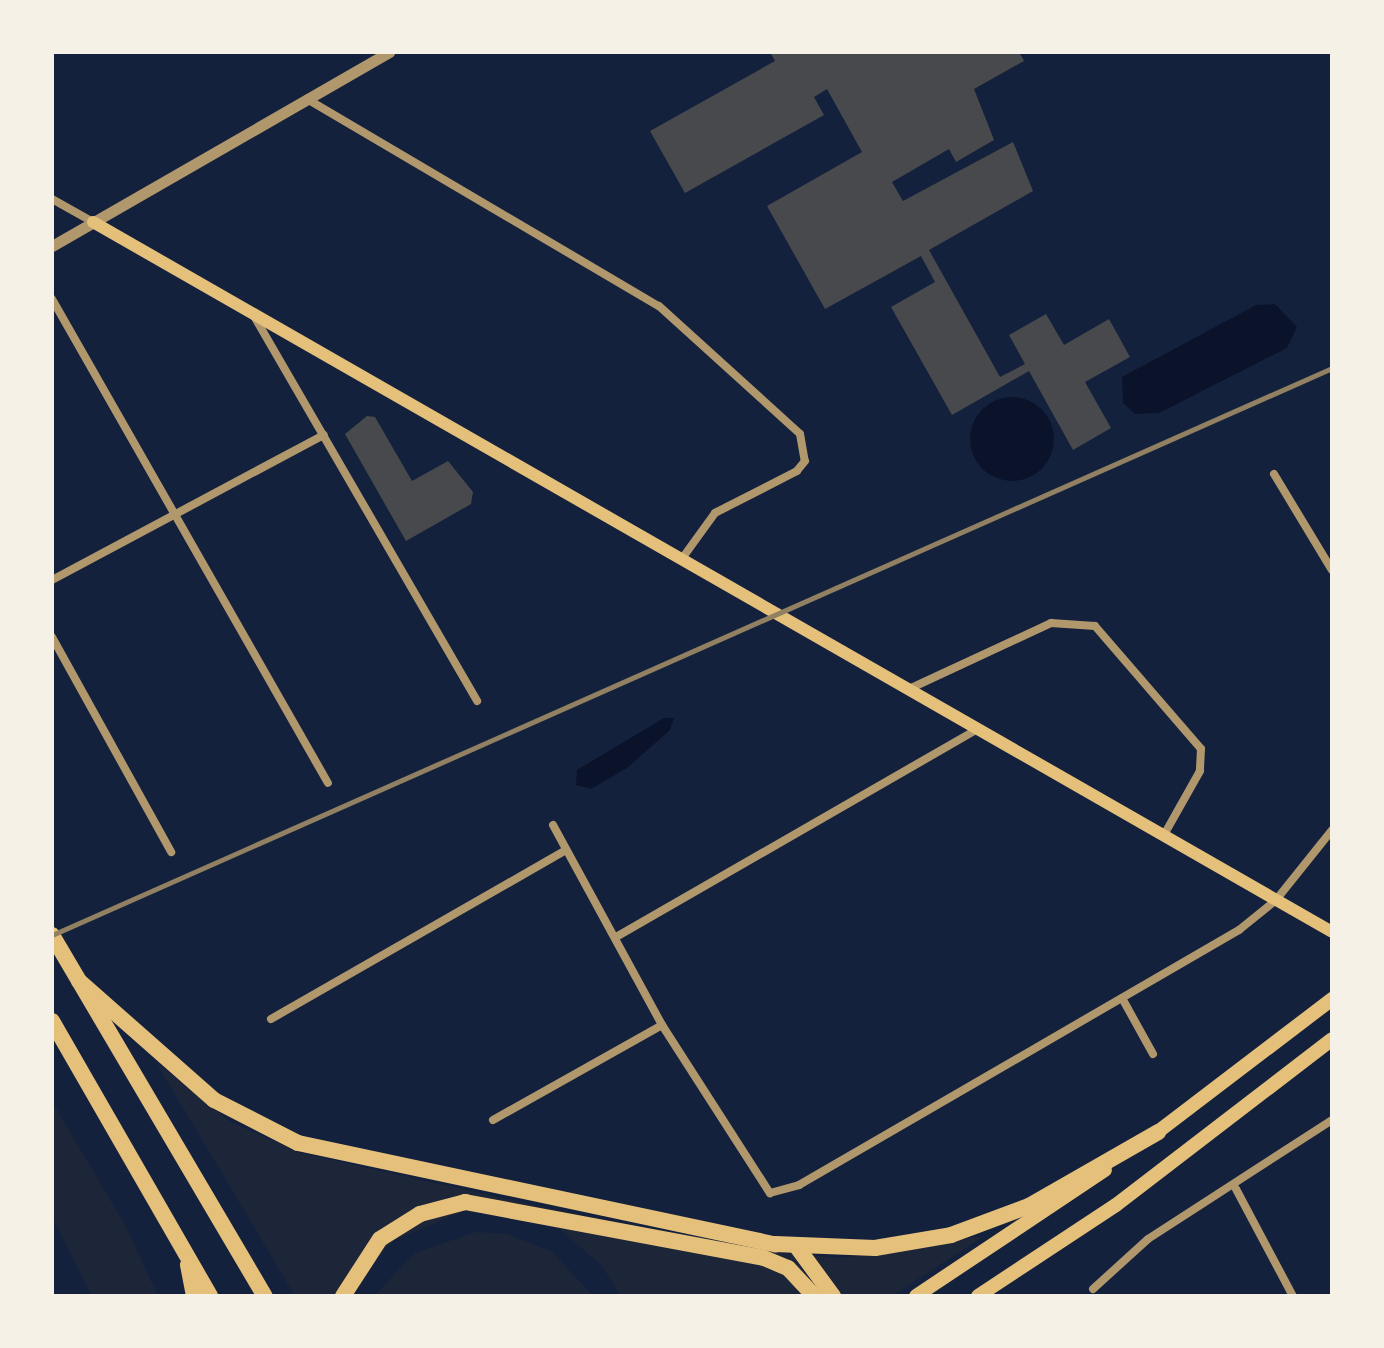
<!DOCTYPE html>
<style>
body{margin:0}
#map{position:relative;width:1384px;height:1348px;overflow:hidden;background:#14213d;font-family:Ubuntu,sans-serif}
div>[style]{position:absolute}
.green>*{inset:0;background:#1d2539}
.water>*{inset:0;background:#0b132b}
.round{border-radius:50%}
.building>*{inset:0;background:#48494c}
.minor>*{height:8px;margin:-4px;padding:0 4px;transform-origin:4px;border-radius:4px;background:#b1986c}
.tertiary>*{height:11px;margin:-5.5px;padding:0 5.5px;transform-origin:5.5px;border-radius:5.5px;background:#b1986c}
.secondary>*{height:12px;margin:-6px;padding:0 6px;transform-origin:6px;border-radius:6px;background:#e5c07b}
.trunk>*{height:14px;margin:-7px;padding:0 7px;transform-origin:7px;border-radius:7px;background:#e5c07b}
.motorway>*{height:16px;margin:-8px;padding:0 8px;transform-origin:8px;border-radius:8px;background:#e5c07b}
.rail>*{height:5px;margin:-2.5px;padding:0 2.5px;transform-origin:2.5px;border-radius:2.5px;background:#918062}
span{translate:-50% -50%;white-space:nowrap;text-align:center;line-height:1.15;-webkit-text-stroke:6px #f6f1e7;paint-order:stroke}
.frame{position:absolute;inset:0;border:54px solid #f6f1e7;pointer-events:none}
</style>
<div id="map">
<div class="green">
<div style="clip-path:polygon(156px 1062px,229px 1121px,300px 1153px,725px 1247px,843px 1258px,984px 1236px,892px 1296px,621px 1296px,602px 1266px,562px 1231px,543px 1220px,466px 1210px,391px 1242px,348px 1296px,295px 1296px)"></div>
<div style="clip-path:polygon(52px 1101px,126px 1227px,158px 1296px,92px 1296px,52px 1217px)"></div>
<div style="clip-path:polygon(476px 1232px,507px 1234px,552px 1252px,593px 1296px,374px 1296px,415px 1253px)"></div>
</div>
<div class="water">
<div style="clip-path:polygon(1275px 304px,1297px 327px,1287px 348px,1159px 413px,1135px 414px,1123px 403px,1122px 377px,1256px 305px)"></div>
<div class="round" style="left:970px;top:397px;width:84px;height:84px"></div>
<div style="clip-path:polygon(664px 718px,674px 718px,670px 730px,627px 768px,591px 789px,576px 785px,577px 770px)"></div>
</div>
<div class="building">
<div style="clip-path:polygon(770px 52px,1019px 52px,1024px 61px,974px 89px,994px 140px,956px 162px,949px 149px,892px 182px,903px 201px,1013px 142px,1033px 191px,929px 250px,1000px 377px,1025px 364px,1009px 335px,1046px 314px,1064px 345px,1109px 319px,1130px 357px,1085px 382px,1111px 428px,1073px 450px,1029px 371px,952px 415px,891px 307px,935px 282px,921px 256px,825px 309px,767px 206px,862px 152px,827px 89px,814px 97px,824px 115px,685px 193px,650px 131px,775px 61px)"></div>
<div style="clip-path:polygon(367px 416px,375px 417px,412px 481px,448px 461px,473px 492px,471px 504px,406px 541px,345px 434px)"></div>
</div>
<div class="minor">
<div style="left:307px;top:99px;width:408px;rotate:30.5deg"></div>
<div style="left:659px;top:306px;width:190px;rotate:42.2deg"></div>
<div style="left:800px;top:434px;width:27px;rotate:80deg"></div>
<div style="left:805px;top:461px;width:13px;rotate:129deg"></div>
<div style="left:797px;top:471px;width:92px;rotate:152.9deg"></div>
<div style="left:715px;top:513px;width:58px;rotate:125.9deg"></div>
<div style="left:52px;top:199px;width:47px;rotate:29.3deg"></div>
<div style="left:52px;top:299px;width:557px;rotate:60.31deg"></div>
<div style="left:254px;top:316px;width:445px;rotate:59.9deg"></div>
<div style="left:1274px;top:474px;width:112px;rotate:58.9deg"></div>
<div style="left:52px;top:580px;width:308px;rotate:-28.1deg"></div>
<div style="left:52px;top:637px;width:246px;rotate:61deg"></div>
<div style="left:909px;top:689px;width:157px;rotate:-24.9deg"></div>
<div style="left:1051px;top:623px;width:44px;rotate:3.9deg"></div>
<div style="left:1095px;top:626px;width:162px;rotate:49.2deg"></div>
<div style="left:1201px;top:749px;width:22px;rotate:93deg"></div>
<div style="left:1200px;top:771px;width:73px;rotate:119.4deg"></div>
<div style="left:553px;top:825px;width:228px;rotate:61.4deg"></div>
<div style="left:662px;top:1025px;width:200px;rotate:57.3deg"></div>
<div style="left:770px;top:1193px;width:30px;rotate:-15deg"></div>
<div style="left:799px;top:1185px;width:509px;rotate:-30.09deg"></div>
<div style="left:1239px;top:930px;width:48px;rotate:-39deg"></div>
<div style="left:1276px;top:900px;width:90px;rotate:-51.3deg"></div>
<div style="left:616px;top:937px;width:418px;rotate:-29.9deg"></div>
<div style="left:1122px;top:998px;width:64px;rotate:61deg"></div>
<div style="left:271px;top:1019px;width:338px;rotate:-29.8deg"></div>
<div style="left:493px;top:1120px;width:194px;rotate:-29.3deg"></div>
<div style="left:1236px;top:1189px;width:121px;rotate:62deg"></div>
<div style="left:1093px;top:1289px;width:74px;rotate:-42.3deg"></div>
<div style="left:1148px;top:1239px;width:219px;rotate:-32.9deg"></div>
</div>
<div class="tertiary">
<div style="left:52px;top:246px;width:389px;rotate:-29.9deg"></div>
</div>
<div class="secondary">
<div style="left:93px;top:222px;width:1428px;rotate:29.81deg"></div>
</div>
<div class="trunk">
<div style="left:1151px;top:1137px;width:228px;rotate:-37.3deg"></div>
<div style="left:916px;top:1296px;width:227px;rotate:-33.7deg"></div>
<div style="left:978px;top:1296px;width:165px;rotate:-33.4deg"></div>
<div style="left:1116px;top:1205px;width:272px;rotate:-37.5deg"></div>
</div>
<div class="motorway">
<div style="left:52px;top:935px;width:419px;rotate:59.5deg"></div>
<div style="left:79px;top:981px;width:180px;rotate:41.4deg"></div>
<div style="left:214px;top:1100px;width:94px;rotate:27.1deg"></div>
<div style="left:298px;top:1143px;width:488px;rotate:12deg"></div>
<div style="left:775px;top:1244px;width:100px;rotate:2.3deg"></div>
<div style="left:875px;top:1248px;width:77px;rotate:-9.7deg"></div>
<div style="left:951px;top:1235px;width:83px;rotate:-20.4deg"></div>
<div style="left:1029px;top:1206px;width:149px;rotate:-29.8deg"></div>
<div style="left:52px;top:1021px;width:317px;rotate:60.1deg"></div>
<div style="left:797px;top:1247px;width:61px;rotate:53.7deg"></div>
<div style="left:188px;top:1265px;width:32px;rotate:79deg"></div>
<div style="left:343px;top:1296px;width:68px;rotate:-57deg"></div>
<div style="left:380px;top:1239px;width:47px;rotate:-32deg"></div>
<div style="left:420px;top:1214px;width:47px;rotate:-14.9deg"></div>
<div style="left:465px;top:1202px;width:304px;rotate:10.6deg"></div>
<div style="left:764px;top:1258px;width:26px;rotate:23deg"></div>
<div style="left:788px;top:1268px;width:38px;rotate:47deg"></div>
</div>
<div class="rail">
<div style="left:52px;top:935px;width:1400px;rotate:-23.89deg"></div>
</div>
<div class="frame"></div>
</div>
